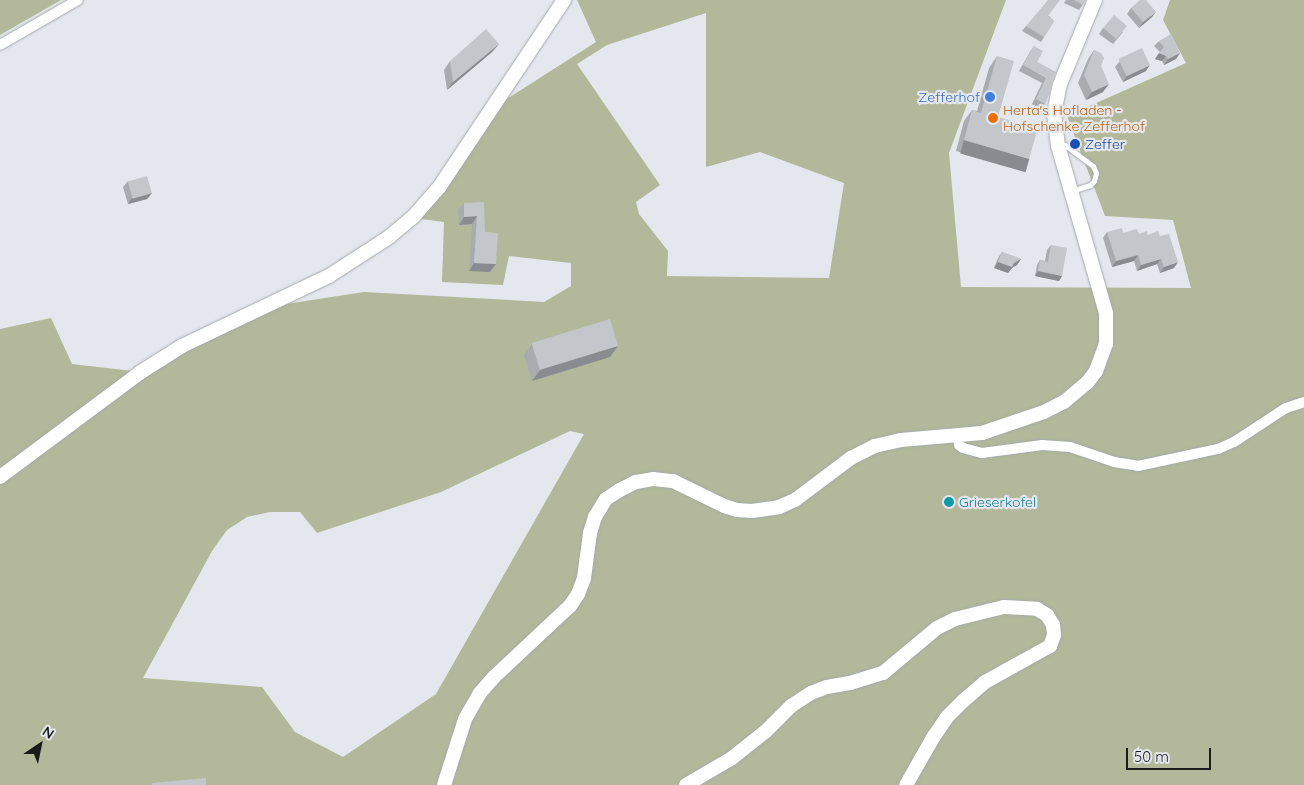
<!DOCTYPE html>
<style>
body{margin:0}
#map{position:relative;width:1304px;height:785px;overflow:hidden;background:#e4e7ed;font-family:Quicksand,sans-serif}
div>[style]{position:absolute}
.green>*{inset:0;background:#b2b899}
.roads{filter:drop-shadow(0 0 1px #a5a9ae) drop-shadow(0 0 1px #a5a9ae)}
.lane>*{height:5px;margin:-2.5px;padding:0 2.5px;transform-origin:2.5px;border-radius:2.5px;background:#fff}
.street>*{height:10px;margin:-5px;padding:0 5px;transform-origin:5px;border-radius:5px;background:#fff}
.secondary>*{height:14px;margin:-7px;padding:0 7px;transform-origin:7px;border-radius:7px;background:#fff}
.wall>*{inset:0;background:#a8abaf}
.shaded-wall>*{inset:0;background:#888b8f;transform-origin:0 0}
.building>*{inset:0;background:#c3c7cc;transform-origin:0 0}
.dots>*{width:14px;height:14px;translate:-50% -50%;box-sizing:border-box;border:2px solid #e4e7ed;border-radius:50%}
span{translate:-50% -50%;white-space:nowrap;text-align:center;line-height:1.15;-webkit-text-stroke:4.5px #e4e7ed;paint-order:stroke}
.shop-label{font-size:14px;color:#366cbe}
.right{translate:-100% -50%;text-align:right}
.food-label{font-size:14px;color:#c56008}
.left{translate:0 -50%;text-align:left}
.transit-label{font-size:14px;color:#164399}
.culture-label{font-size:14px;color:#0d838f}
.north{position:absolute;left:15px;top:720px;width:50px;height:50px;-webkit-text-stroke:4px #e4e7ed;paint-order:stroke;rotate:34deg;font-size:14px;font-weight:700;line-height:20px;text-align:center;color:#1a1b1d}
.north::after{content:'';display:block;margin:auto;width:18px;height:22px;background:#1a1b1d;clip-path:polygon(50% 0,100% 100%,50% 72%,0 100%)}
.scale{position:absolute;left:1126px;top:748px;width:85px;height:22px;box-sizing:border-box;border:2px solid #1a1b1d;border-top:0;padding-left:6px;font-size:15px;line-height:18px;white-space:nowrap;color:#1a1b1d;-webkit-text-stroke:4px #e4e7ed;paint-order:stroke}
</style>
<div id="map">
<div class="green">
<div style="clip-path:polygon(0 0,61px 0,0 35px)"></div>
<div style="clip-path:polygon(evenodd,577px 0,1006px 0,949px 153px,961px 287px,1191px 288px,1173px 220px,1105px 216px,1067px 116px,1186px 63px,1163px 20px,1170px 0,1304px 0,1304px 785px,0 785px,0 329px,51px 318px,72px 364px,141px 372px,260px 308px,364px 292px,544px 302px,571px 286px,571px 263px,509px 256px,503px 285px,442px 282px,444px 222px,421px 219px,477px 118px,596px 42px,577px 0,706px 13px,706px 167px,760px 152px,844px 183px,829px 278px,667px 276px,668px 251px,639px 214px,636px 202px,660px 185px,577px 64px,607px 45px,706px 13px,577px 0,570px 431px,584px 434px,436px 694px,343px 757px,295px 732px,262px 687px,143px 678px,212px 551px,227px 530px,247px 517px,270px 512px,300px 512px,317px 533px,441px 492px,570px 431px)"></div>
</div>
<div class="roads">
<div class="lane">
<div style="left:1060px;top:146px;width:5px;rotate:-11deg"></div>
<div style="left:1065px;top:145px;width:35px;rotate:37deg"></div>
<div style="left:1093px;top:166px;width:8px;rotate:67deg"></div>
<div style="left:1096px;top:173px;width:8px;rotate:104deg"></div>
<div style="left:1094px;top:181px;width:6px;rotate:135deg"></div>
<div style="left:1090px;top:185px;width:19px;rotate:162deg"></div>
</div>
<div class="street">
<div style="left:0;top:45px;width:90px;rotate:-30deg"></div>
<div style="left:958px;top:437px;width:8px;rotate:83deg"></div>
<div style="left:959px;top:445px;width:5px;rotate:37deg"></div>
<div style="left:963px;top:448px;width:20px;rotate:15deg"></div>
<div style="left:982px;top:453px;width:61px;rotate:-7.6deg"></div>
<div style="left:1042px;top:445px;width:28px;rotate:4deg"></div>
<div style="left:1070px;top:447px;width:46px;rotate:18.8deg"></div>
<div style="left:1114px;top:462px;width:24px;rotate:9deg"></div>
<div style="left:1138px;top:466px;width:82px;rotate:-12deg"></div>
<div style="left:1218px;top:449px;width:17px;rotate:-24deg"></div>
<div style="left:1234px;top:442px;width:62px;rotate:-33.2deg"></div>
<div style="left:1286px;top:408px;width:19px;rotate:-18deg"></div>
</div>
<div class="secondary">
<div style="left:0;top:477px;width:176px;rotate:-36.7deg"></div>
<div style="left:141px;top:372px;width:49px;rotate:-32.4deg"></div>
<div style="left:182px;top:346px;width:163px;rotate:-25.5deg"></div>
<div style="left:329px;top:276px;width:72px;rotate:-33deg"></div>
<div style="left:389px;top:237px;width:33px;rotate:-40deg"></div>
<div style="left:414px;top:216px;width:40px;rotate:-49deg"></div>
<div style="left:440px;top:186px;width:224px;rotate:-56.3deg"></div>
<div style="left:444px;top:785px;width:69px;rotate:-72.3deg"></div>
<div style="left:465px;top:719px;width:30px;rotate:-60deg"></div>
<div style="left:480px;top:693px;width:21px;rotate:-49deg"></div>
<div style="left:494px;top:677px;width:104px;rotate:-43.1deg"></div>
<div style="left:570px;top:606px;width:14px;rotate:-56deg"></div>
<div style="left:578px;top:594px;width:17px;rotate:-69deg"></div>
<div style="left:584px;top:578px;width:45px;rotate:-82.4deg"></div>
<div style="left:590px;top:533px;width:17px;rotate:-73deg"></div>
<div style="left:595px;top:517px;width:21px;rotate:-59deg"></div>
<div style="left:606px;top:499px;width:17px;rotate:-33deg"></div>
<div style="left:620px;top:490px;width:18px;rotate:-27deg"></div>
<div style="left:636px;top:482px;width:17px;rotate:-10deg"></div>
<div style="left:653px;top:479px;width:20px;rotate:6deg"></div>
<div style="left:673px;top:481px;width:57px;rotate:26.1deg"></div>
<div style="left:724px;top:506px;width:14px;rotate:17deg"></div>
<div style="left:737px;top:510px;width:15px;rotate:4deg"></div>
<div style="left:752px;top:511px;width:27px;rotate:-8deg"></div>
<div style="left:779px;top:507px;width:17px;rotate:-24deg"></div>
<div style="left:795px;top:500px;width:70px;rotate:-36.9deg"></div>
<div style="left:851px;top:458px;width:27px;rotate:-27deg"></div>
<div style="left:875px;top:446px;width:27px;rotate:-13deg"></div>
<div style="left:901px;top:440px;width:81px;rotate:-4.9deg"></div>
<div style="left:982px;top:433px;width:65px;rotate:-18.7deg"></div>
<div style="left:1044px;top:412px;width:22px;rotate:-27deg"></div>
<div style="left:1064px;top:402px;width:30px;rotate:-40deg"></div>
<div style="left:1087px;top:383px;width:15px;rotate:-53deg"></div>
<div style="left:1096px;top:371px;width:29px;rotate:-70deg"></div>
<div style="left:1106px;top:344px;width:31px;rotate:-90deg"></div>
<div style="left:1106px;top:313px;width:174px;rotate:-106deg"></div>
<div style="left:1058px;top:146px;width:32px;rotate:-97deg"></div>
<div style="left:1054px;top:114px;width:31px;rotate:-79deg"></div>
<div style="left:1060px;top:84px;width:91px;rotate:-67.4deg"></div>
<div style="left:686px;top:785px;width:53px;rotate:-30.4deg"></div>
<div style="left:732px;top:758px;width:43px;rotate:-38.5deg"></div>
<div style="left:766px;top:731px;width:35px;rotate:-45deg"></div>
<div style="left:791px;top:706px;width:24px;rotate:-33deg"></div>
<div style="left:811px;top:693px;width:17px;rotate:-21deg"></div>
<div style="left:827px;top:687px;width:23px;rotate:-10deg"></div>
<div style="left:850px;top:683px;width:34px;rotate:-17deg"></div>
<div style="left:883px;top:673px;width:70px;rotate:-39.8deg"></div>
<div style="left:937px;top:628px;width:20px;rotate:-27deg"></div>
<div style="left:955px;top:619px;width:50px;rotate:-13.8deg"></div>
<div style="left:1004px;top:607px;width:33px;rotate:3deg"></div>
<div style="left:1037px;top:609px;width:12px;rotate:31deg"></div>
<div style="left:1047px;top:615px;width:12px;rotate:59deg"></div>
<div style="left:1053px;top:625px;width:10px;rotate:84deg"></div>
<div style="left:1054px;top:635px;width:12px;rotate:110deg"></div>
<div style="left:1050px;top:646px;width:74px;rotate:151deg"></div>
<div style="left:985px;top:682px;width:28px;rotate:139deg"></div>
<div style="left:964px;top:700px;width:24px;rotate:135deg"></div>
<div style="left:947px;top:717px;width:23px;rotate:124deg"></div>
<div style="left:934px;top:736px;width:56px;rotate:119.7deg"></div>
</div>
</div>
<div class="wall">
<div style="clip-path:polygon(1066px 0,1086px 0,1079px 10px,1064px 3px)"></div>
<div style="clip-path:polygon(1131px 8px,1152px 17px,1139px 28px,1127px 14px)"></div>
<div style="clip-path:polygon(1049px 16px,1054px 21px,1041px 42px,1022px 31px,1026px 26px)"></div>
<div style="clip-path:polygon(1103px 28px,1123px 32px,1113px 44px,1099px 34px)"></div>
<div style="clip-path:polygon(1159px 41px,1180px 53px,1176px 59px,1164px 65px,1162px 61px,1155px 59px,1160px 52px,1154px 46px)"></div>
<div style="clip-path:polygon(499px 44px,492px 52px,447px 90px,444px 70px,450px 61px)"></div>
<div style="clip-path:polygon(1034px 46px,1037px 62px,1057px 73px,1045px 104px,1041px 109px,1032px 104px,1042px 83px,1019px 71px,1030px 52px)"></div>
<div style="clip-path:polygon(1094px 50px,1101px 66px,1103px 92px,1086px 100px,1078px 83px,1088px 59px)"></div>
<div style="clip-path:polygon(997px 56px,998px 117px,1029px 159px,1021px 170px,956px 151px,964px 121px,972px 110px,977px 111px,989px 68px)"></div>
<div style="clip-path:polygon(1120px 61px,1146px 71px,1123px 82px,1115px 67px)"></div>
<div style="clip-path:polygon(128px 181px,152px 193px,147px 199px,128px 204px,123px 187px)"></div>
<div style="clip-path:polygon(484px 202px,485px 232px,490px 272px,469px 271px,472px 224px,459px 225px,458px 210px,464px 203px)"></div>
<div style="clip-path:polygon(1107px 232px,1148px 235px,1174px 268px,1160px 273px,1157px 264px,1137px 271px,1134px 261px,1112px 267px,1103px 238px)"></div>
<div style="clip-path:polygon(1051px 245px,1062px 276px,1059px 281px,1035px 276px,1037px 265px,1040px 260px,1045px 261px,1047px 250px)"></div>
<div style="clip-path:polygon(1002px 252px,1021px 259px,1017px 265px,1012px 268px,1008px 273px,994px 268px,998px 258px)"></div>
<div style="clip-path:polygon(532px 344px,610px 357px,532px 381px,524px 355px)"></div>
</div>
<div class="shaded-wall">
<div style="clip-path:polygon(1156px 12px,1152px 17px,1139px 28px,1143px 22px)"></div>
<div style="clip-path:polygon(499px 44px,492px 52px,447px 90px,453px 82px)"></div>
<div style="clip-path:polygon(1159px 53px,1166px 56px,1162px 61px,1155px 59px)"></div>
<div style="clip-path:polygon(1180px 53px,1176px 59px,1164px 65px,1168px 59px)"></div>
<div style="clip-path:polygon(1150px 65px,1146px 71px,1123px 82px,1127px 76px)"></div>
<div style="clip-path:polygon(1109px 84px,1103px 92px,1086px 100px,1092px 92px)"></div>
<div style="left:964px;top:140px;width:68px;height:14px;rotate:16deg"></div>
<div style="clip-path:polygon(152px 193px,147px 199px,128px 204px,132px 198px)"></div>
<div style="clip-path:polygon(477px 216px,472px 224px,459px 225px,464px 217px)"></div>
<div style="clip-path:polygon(1138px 255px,1134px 261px,1112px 267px,1116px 261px)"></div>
<div style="clip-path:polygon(1021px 259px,1017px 265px,1012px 268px,1008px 273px,994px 268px,998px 262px)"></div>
<div style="clip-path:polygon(1161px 259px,1157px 264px,1137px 271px,1141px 265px)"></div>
<div style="clip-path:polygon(1178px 262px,1174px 268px,1160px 273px,1164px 267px)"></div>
<div style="clip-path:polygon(474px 263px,496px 264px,490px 272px,469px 271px)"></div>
<div style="clip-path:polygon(1038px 271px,1062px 276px,1059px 281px,1035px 276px)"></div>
<div style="clip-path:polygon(618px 346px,610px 357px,532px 381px,540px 370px)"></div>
</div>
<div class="building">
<div style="clip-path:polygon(1048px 0,1060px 0,1048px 16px,1054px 21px,1044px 37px,1026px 26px)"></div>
<div style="clip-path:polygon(1074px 0,1086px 0,1083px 5px)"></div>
<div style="clip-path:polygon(1140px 0,1146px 0,1156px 12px,1143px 22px,1131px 8px)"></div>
<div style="left:1114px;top:15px;width:17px;height:17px;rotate:40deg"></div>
<div style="clip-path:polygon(486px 29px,499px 44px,453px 82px,450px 61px)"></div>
<div style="clip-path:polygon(1171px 34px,1180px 53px,1168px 59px,1166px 56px,1159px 53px,1164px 47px,1159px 41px)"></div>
<div style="clip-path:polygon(1034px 46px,1043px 51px,1037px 62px,1057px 73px,1045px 104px,1036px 99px,1046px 78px,1023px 65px)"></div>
<div style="left:1142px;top:48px;width:19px;height:26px;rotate:65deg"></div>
<div style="clip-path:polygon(1094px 50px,1101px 53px,1104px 58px,1101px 66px,1109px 84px,1092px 92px,1084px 75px)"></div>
<div style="clip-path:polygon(997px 56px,1014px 61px,998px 117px,1038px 128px,1029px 159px,964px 140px,972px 110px,981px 113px)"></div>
<div style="left:147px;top:176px;width:18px;height:20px;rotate:74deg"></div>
<div style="clip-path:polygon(484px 202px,485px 232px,498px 233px,496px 264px,474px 263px,477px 216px,464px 217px,464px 203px)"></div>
<div style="clip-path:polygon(1122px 228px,1123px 233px,1137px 229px,1139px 234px,1147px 231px,1148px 235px,1158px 231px,1160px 236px,1169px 234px,1178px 262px,1164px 267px,1161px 259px,1141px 265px,1138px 255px,1116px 261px,1107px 232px)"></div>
<div style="clip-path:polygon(1051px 245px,1067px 248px,1062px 276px,1038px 271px,1040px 260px,1048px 262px)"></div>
<div style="clip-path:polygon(1002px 252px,1021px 259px,1014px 263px,1012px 267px,998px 262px)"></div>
<div style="left:610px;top:319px;width:28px;height:82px;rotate:73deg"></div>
<div style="clip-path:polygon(206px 778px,206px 785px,152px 785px,152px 783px)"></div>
</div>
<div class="dots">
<div style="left:990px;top:97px;background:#3f7fe0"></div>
<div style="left:993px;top:118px;background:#e8710a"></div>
<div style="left:1075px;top:144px;background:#1a4fb4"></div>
<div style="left:949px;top:502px;background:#0f9aa8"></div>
</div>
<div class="shop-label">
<span class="right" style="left:980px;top:97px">Zefferhof</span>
</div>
<div class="food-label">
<span class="left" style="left:1003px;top:118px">Herta's Hofladen -<br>Hofschenke Zefferhof</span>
</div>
<div class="transit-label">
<span class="left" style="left:1085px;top:144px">Zeffer</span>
</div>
<div class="culture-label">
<span class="left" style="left:959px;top:502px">Grieserkofel</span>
</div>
<div class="north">N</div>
<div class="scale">50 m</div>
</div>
